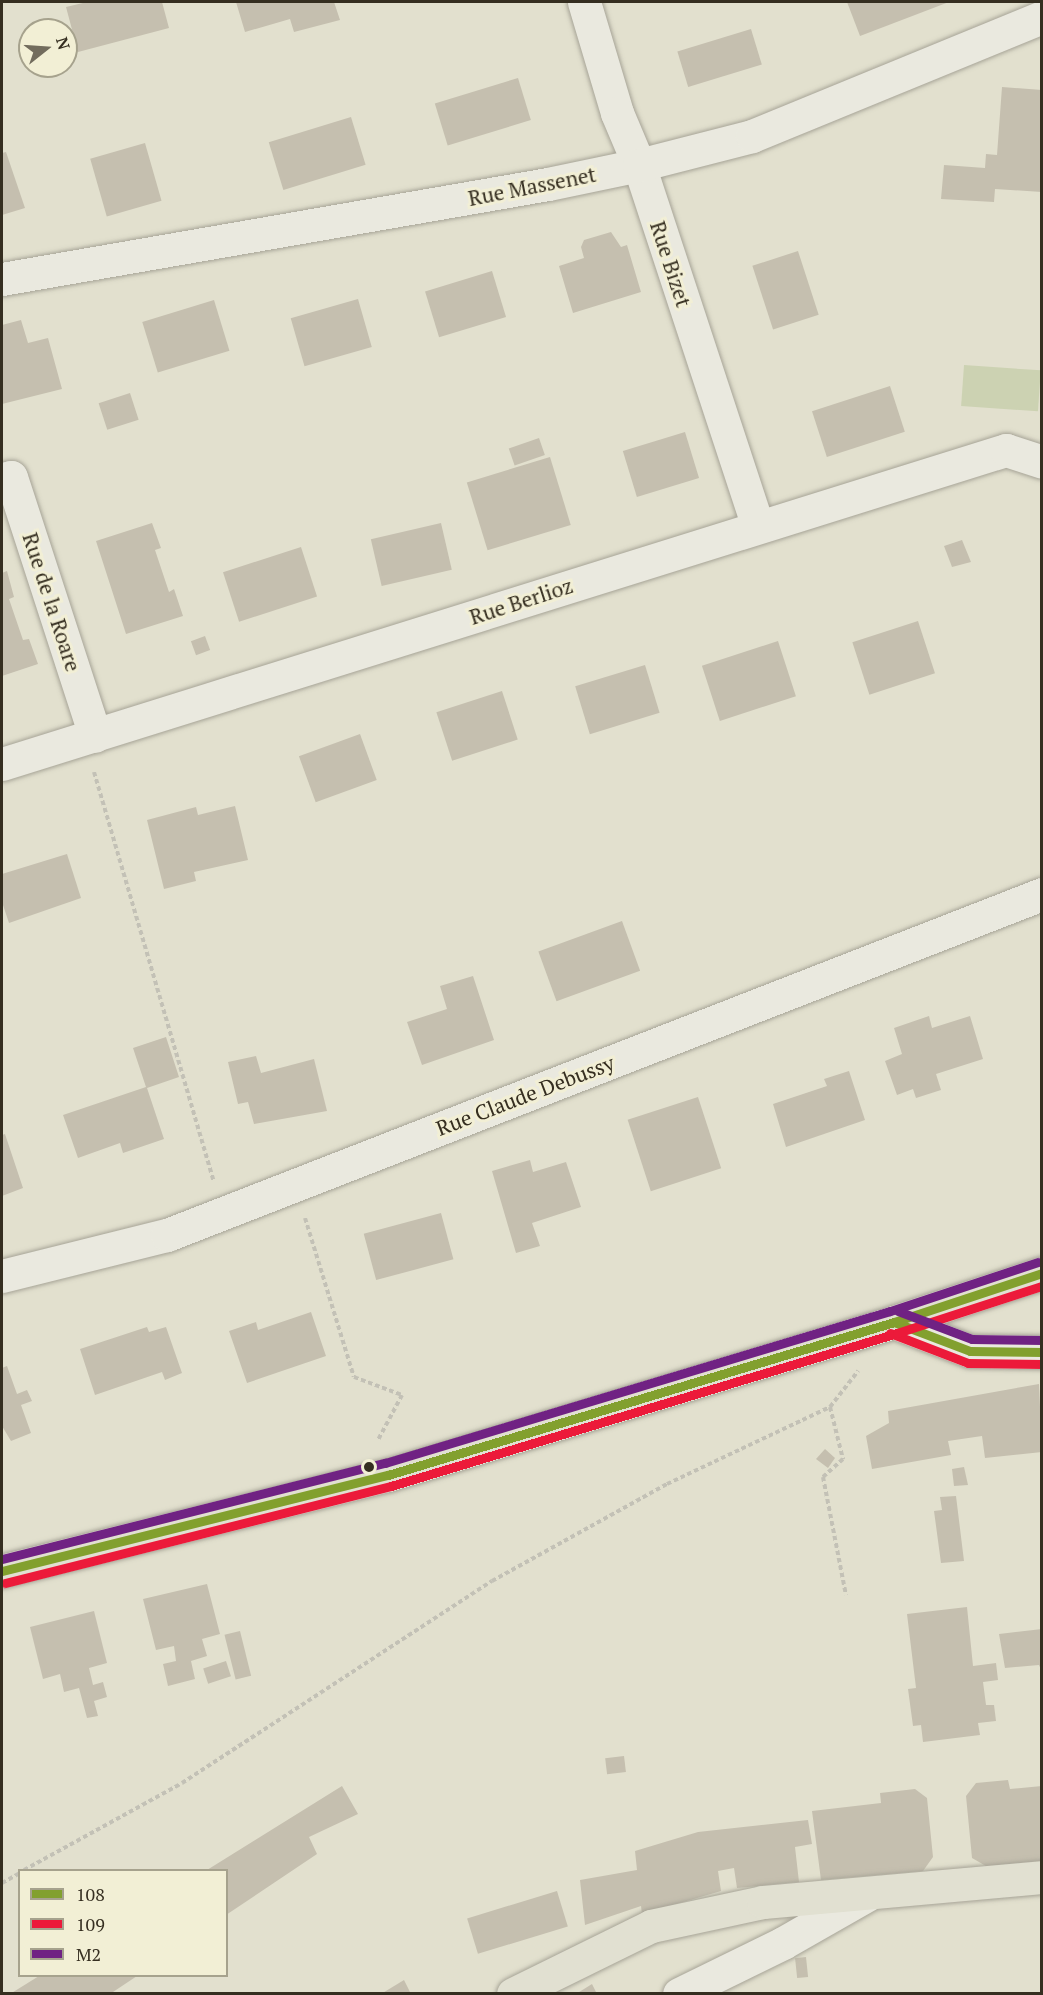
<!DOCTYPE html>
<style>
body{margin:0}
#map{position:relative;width:1043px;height:1995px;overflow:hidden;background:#e2e0ce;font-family:"PT Serif",serif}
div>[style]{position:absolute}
.green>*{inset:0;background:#ccd2b2;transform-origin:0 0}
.building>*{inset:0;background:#c5bfaf;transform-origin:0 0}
.path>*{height:4px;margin-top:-2px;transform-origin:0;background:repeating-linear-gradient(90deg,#c3c1b6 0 4.5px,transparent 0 7.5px)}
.roads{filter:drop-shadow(0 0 2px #a7a497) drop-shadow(0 0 2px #a7a497)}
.minor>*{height:33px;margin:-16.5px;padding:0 16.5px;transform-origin:16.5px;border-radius:16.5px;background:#eae9df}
.major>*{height:33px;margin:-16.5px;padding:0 16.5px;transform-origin:16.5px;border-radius:16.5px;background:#e1e0d1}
.bus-1>*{height:9px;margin:-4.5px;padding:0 4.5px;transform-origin:4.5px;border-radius:4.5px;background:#82a02e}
.bus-2>*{height:9px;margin:-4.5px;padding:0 4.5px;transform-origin:4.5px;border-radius:4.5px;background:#ec1a3a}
.bus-3>*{height:9px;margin:-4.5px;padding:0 4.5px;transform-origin:4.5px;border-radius:4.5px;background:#702283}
.dots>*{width:16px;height:16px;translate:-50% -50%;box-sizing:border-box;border:3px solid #f2efd5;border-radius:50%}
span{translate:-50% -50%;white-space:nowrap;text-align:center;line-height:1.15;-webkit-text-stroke:6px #f2efd5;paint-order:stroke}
.street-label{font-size:21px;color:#352e20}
.frame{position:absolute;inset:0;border:3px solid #352e20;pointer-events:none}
.legend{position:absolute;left:18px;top:1869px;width:210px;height:108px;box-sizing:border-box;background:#f2efd5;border:2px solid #a6a28d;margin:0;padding:8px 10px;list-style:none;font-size:18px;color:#352e20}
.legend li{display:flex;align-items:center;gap:12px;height:30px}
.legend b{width:30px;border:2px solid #a6a28d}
.north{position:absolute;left:18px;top:18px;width:60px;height:60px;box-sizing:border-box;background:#f2efd5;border:2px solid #a6a28d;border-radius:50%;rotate:73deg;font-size:16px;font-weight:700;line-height:24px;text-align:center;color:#352e20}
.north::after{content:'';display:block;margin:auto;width:21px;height:27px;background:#726c5d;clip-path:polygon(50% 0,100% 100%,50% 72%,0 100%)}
</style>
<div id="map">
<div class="green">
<div style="left:964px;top:365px;width:77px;height:41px;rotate:4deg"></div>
</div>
<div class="building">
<div style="clip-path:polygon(87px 2px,162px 2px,169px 28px,78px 52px,66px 7px)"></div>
<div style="clip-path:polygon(236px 2px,334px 2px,340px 20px,294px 32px,290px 19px,245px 32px)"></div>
<div style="clip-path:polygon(847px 2px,949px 2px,860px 36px)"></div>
<div style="left:751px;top:29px;width:37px;height:77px;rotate:73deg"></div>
<div style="left:518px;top:78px;width:44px;height:87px;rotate:73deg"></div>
<div style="clip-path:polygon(1002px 87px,1042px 90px,1042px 192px,995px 189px,994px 202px,941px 199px,944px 165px,985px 168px,986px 154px,997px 155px)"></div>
<div style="left:351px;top:117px;width:50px;height:86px;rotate:73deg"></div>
<div style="left:145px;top:143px;width:60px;height:57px;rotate:74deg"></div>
<div style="clip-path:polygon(6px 152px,25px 208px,2px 215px,2px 153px)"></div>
<div style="clip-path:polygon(611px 232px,621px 247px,627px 245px,641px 292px,573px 313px,559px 266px,584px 258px,581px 247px,584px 240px)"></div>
<div style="left:798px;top:251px;width:67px;height:48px;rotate:72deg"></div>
<div style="left:492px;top:271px;width:48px;height:70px;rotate:73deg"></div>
<div style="left:358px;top:299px;width:50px;height:70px;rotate:74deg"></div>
<div style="left:214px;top:300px;width:53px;height:75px;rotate:73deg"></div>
<div style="clip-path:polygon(21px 320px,28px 343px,48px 338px,62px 389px,2px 404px,2px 325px)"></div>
<div style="left:890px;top:386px;width:48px;height:82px;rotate:72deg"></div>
<div style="left:130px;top:393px;width:28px;height:33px;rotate:72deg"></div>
<div style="left:685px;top:432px;width:48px;height:65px;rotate:73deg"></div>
<div style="left:539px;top:438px;width:18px;height:32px;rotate:71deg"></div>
<div style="left:550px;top:457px;width:71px;height:87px;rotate:73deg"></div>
<div style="clip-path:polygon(152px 523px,161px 548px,155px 550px,169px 592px,174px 589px,183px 616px,126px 634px,96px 541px)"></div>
<div style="left:441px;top:523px;width:48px;height:72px;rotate:77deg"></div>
<div style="clip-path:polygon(962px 540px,971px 562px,952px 567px,944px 546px)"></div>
<div style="left:301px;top:547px;width:52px;height:82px;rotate:72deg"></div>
<div style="clip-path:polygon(7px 571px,14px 597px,9px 599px,23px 640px,29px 639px,38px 664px,2px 676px,2px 573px)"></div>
<div style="left:918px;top:621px;width:55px;height:69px;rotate:72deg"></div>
<div style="left:205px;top:636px;width:15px;height:15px;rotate:70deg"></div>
<div style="left:778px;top:641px;width:58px;height:80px;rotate:72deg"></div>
<div style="left:645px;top:665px;width:50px;height:73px;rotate:73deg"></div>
<div style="left:502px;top:691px;width:51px;height:69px;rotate:72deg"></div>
<div style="left:360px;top:734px;width:49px;height:65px;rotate:70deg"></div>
<div style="clip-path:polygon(235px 806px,248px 860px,194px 872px,196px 881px,164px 889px,147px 820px,196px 807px,198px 815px)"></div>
<div style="clip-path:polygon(67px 854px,81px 898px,9px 923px,2px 902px,2px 874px)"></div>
<div style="left:622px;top:921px;width:53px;height:89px;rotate:70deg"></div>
<div style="clip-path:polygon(473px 976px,494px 1040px,422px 1065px,407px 1022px,447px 1009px,440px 986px)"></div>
<div style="clip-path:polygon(929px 1016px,932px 1028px,970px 1016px,983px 1059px,936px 1074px,941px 1090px,916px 1098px,913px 1089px,897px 1095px,885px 1061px,902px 1054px,894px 1028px)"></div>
<div style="clip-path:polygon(166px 1037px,179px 1077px,147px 1088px,164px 1139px,123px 1153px,120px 1143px,78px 1158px,63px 1115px,146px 1087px,133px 1048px)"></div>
<div style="clip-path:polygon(256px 1056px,261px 1073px,314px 1059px,327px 1111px,254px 1124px,248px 1102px,238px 1104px,228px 1062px)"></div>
<div style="clip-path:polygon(849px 1071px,865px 1120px,786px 1147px,773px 1104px,827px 1086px,824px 1079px)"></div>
<div style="left:698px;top:1097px;width:75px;height:74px;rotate:72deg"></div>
<div style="clip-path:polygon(5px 1134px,23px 1188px,2px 1196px,2px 1135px)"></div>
<div style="clip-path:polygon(530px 1160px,533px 1172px,566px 1162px,581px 1207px,532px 1223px,540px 1246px,516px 1253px,492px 1171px)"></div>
<div style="left:441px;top:1213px;width:48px;height:80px;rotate:75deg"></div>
<div style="clip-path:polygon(311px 1312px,326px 1356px,247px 1383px,229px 1331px,256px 1322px,258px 1330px)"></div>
<div style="clip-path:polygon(147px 1327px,149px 1332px,166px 1327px,182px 1373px,165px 1380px,162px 1372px,95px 1395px,80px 1349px)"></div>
<div style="clip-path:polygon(7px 1366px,17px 1394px,27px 1390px,32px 1401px,21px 1405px,31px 1433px,11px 1441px,2px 1426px,2px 1368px)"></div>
<div style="clip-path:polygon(1039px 1384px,1042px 1452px,985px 1458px,982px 1436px,948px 1441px,951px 1455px,872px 1469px,866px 1436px,889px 1423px,888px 1411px)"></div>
<div style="clip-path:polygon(825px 1449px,835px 1458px,828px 1468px,816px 1459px)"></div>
<div style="clip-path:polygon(964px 1467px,968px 1485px,954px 1486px,952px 1469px)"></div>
<div style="clip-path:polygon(956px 1496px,964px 1561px,941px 1563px,934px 1511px,942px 1510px,940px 1497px)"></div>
<div style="clip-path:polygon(207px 1584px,220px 1634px,202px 1639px,207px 1656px,191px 1661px,195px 1679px,168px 1686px,163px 1664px,176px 1661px,174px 1646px,156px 1650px,143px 1599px)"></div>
<div style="clip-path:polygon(967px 1607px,973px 1666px,996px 1663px,998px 1680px,983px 1682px,986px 1705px,994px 1705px,996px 1721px,978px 1723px,980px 1735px,923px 1742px,921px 1725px,913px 1726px,908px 1689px,916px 1688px,907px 1614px)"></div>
<div style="clip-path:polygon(94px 1611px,107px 1663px,89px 1668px,93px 1685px,103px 1682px,107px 1697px,94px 1701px,98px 1716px,87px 1718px,79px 1688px,64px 1692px,60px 1674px,43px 1679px,30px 1627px)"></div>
<div style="clip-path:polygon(1042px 1629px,1042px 1672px,1039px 1665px,1005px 1668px,999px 1634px)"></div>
<div style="left:240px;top:1631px;width:46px;height:16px;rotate:76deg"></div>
<div style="left:226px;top:1661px;width:16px;height:24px;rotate:72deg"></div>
<div style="left:624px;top:1756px;width:16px;height:19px;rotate:83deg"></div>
<div style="clip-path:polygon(1008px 1780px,1010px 1789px,1042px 1786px,1042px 1861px,986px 1866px,972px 1858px,966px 1796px,976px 1783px)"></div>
<div style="clip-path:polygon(342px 1786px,358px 1814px,309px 1837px,317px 1854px,226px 1915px,226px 1870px,207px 1870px)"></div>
<div style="clip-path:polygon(915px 1789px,927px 1798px,933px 1857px,923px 1871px,821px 1880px,812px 1811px,881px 1803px,880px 1793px)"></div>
<div style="clip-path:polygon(808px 1820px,812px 1844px,795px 1847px,799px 1882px,737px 1888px,734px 1868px,718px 1871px,721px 1891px,642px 1914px,641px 1906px,585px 1925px,580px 1880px,637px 1870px,635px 1851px,698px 1832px)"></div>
<div style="left:557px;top:1891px;width:37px;height:94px;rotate:73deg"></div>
<div style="left:806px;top:1957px;width:20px;height:11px;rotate:84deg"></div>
<div style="clip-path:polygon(39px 1976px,137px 1976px,110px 1994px,10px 1994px)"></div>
<div style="clip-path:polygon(404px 1980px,411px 1994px,381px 1994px)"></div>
<div style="clip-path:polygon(592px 1984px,597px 1994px,576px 1994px)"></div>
</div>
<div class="path">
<div style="left:94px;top:772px;width:425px;rotate:73.7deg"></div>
<div style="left:305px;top:1218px;width:166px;rotate:72.9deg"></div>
<div style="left:354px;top:1377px;width:51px;rotate:20.6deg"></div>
<div style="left:402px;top:1395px;width:51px;rotate:118.1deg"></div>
<div style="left:830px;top:1407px;width:54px;rotate:76deg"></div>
<div style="left:843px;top:1459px;width:27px;rotate:138deg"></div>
<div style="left:823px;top:1477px;width:120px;rotate:79deg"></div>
<div style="left:24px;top:1870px;width:180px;rotate:-28.8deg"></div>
<div style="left:182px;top:1783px;width:370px;rotate:-33.1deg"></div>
<div style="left:492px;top:1581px;width:200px;rotate:-29deg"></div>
<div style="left:667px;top:1484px;width:180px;rotate:-25.3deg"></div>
<div style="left:830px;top:1407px;width:46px;rotate:-52.1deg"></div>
<div style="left:2px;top:1883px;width:21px;rotate:-29deg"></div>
</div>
<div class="roads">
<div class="minor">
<div style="left:584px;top:2px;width:116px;rotate:73.4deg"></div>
<div style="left:617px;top:113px;width:56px;rotate:67.1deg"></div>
<div style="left:639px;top:165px;width:380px;rotate:71.8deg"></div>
<div style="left:2px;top:279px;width:554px;rotate:-9.87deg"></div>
<div style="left:548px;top:184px;width:93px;rotate:-11.8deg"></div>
<div style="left:639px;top:165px;width:117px;rotate:-14.4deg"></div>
<div style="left:752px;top:136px;width:313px;rotate:-22.3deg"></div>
<div style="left:2px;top:479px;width:9px;rotate:-13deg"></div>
<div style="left:11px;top:477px;width:272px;rotate:72deg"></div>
<div style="left:2px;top:764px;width:1052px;rotate:-17.37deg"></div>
<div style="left:1006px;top:450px;width:38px;rotate:18deg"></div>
<div style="left:2px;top:1276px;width:170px;rotate:-14deg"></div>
<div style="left:167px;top:1235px;width:939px;rotate:-21.29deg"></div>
<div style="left:894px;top:1322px;width:81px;rotate:20.9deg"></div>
<div style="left:970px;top:1351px;width:72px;rotate:0.8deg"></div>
<div style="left:679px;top:1994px;width:116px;rotate:-26.1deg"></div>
<div style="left:783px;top:1943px;width:97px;rotate:-29.7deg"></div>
</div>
<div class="major">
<div style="left:2px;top:1571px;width:398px;rotate:-14deg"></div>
<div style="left:388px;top:1475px;width:529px;rotate:-16.82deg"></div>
<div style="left:894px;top:1322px;width:156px;rotate:-18.3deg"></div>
<div style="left:513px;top:1994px;width:154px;rotate:-26.2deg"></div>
<div style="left:651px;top:1926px;width:115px;rotate:-12.1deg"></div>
<div style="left:763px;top:1902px;width:280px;rotate:-5.1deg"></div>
</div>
</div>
<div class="bus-1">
<div style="left:894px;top:1322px;width:81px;rotate:20.9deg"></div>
<div style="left:970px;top:1351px;width:72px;rotate:0.8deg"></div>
<div style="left:2px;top:1571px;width:398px;rotate:-14deg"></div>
<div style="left:388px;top:1475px;width:529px;rotate:-16.82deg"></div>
<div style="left:894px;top:1322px;width:156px;rotate:-18.3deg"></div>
</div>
<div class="bus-2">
<div style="left:890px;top:1333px;width:84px;rotate:21deg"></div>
<div style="left:968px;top:1363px;width:74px;rotate:0.8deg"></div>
<div style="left:5px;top:1583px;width:398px;rotate:-14.1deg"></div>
<div style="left:391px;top:1486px;width:529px;rotate:-16.82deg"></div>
<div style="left:897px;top:1333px;width:152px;rotate:-18deg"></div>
</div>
<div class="bus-3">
<div style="left:898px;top:1311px;width:79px;rotate:20.7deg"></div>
<div style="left:972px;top:1339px;width:70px;rotate:0.8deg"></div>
<div style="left:2px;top:1559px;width:395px;rotate:-14.1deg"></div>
<div style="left:385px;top:1463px;width:527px;rotate:-16.75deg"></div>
<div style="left:890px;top:1311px;width:156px;rotate:-18.3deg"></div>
</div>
<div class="dots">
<div style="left:369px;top:1467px;background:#352e20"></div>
</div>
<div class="street-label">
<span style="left:532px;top:186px;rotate:-11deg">Rue Massenet</span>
<span style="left:671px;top:264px;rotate:72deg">Rue Bizet</span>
<span style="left:521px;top:601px;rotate:-18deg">Rue Berlioz</span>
<span style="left:52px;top:602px;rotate:72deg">Rue de la Roare</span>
<span style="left:525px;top:1095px;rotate:-21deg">Rue Claude Debussy</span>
</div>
<div class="frame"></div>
<ul class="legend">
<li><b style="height:8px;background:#82a02e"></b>108</li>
<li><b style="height:8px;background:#ec1a3a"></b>109</li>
<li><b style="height:8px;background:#702283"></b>M2</li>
</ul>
<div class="north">N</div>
</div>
